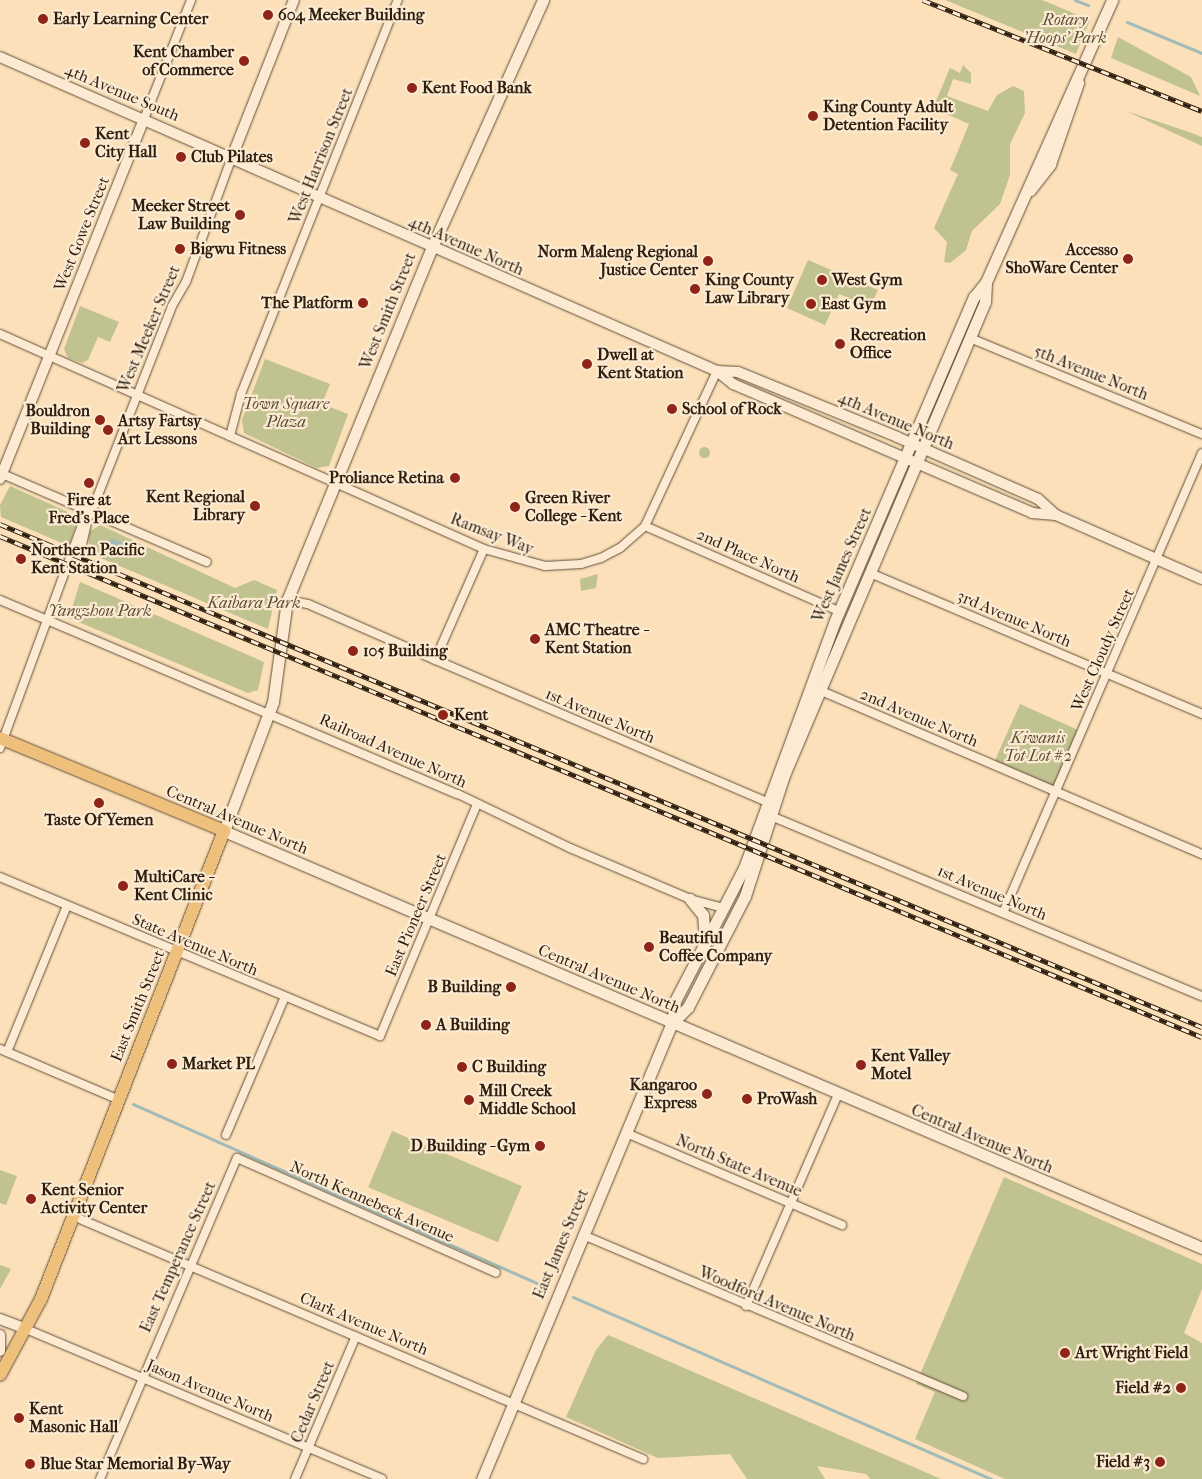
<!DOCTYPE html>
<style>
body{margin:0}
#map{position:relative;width:1202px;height:1479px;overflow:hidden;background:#fbe0b9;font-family:"IM FELL French Canon",serif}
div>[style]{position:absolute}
.green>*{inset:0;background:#c0c28f;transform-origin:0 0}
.round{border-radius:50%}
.water>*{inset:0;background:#a2bbb8}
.stream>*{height:2.5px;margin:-1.25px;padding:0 1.25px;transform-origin:1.25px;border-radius:1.25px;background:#a2bbb8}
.roads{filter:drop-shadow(0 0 1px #614e39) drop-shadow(0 0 1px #614e39)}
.minor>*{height:8px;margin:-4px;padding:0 4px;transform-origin:4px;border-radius:4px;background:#fcebd2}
.tertiary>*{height:10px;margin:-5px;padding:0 5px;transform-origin:5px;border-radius:5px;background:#fcebd2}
.secondary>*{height:11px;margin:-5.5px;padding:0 5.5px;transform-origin:5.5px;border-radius:5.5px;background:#fcebd2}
.primary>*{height:12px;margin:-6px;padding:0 6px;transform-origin:6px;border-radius:6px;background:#eec07c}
.rail>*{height:4.5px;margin-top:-2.25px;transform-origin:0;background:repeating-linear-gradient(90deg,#fcebd2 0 8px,#2e1e0e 0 16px);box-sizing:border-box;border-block:1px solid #2e1e0e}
.dots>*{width:14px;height:14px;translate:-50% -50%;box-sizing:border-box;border:2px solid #fcebd2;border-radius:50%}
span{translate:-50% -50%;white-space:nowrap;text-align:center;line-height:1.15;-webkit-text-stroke:4.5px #fcebd2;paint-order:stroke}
.poi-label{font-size:16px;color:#2e1e0e;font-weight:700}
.left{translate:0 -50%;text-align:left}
.right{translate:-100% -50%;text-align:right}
.park-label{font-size:16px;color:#5a4f35;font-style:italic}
.street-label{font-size:16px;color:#2e1e0e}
</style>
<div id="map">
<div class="green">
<div style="clip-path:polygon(945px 0,1042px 0,1090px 20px,1076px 54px)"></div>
<div style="clip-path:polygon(1118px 37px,1191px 77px,1200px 96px,1111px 58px)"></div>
<div style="clip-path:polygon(963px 65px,971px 73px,971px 84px,953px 79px,947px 96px,988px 111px,997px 95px,1013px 86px,1024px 91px,1025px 113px,1010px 144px,1010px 175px,1000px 204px,972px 231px,966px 250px,950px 263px,944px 262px,947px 242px,934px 228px,958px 174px,950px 170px,969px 124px,933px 108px,950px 68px,960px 73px)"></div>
<div style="clip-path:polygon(1126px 111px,1189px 132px,1202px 137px,1202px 146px)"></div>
<div style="clip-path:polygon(808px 260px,878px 290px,870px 307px,839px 294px,825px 325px,787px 308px)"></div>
<div style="clip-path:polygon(80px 306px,119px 322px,110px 342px,98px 337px,88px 360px,82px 363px,68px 358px,64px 349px)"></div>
<div style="clip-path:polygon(265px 359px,330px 384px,322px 404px,348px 414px,329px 466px,317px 468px,244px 433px,242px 420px)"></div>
<div class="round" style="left:698.5px;top:446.5px;width:11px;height:11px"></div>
<div style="clip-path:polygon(10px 486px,79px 517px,69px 546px,1px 517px,0 505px)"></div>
<div style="clip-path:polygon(100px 525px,235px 588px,254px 580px,277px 590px,268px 629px,89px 553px,89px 532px)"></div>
<div style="clip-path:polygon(598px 574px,596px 588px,581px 591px,580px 579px)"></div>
<div style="clip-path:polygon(80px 582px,264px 662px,258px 690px,248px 693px,69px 618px)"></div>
<div style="left:1020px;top:704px;width:68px;height:66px;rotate:24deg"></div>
<div style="left:392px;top:1131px;width:141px;height:61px;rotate:23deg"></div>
<div style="clip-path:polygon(0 1170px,17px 1176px,6px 1205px,0 1203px)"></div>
<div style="clip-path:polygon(1004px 1177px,1202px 1264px,1202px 1289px,1184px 1333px,1202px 1343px,1202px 1479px,1005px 1479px,915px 1439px,935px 1392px,916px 1384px)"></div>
<div style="clip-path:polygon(0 1265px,11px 1269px,0 1289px)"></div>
<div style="clip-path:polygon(608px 1335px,941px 1479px,870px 1479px,866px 1474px,817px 1466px,825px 1479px,747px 1479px,730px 1454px,658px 1458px,566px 1417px,596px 1350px)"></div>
</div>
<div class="water">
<div style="clip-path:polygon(111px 539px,129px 544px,130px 551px,107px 549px,105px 543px)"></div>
</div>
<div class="stream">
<div style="left:1075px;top:0;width:14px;rotate:21deg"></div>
<div style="left:1127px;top:22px;width:81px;rotate:22.5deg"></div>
<div style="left:133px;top:1104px;width:446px;rotate:23.9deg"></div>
<div style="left:573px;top:1297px;width:457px;rotate:23.5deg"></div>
</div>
<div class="roads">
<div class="minor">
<div style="left:144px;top:119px;width:128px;rotate:-68.4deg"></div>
<div style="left:0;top:334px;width:530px;rotate:23.95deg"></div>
<div style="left:484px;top:549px;width:63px;rotate:15.6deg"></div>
<div style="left:545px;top:566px;width:36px;rotate:-3deg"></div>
<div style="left:581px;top:564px;width:21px;rotate:-17deg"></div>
<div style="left:601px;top:558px;width:21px;rotate:-28deg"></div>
<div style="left:620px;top:548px;width:33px;rotate:-41deg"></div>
<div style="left:645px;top:526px;width:171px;rotate:-65.1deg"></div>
<div style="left:970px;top:338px;width:251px;rotate:22.5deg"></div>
<div style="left:230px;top:436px;width:43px;rotate:-75.3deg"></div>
<div style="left:241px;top:394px;width:424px;rotate:-68.3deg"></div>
<div style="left:0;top:473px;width:225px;rotate:23.3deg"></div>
<div style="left:645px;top:526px;width:212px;rotate:23.7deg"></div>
<div style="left:76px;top:550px;width:5px;rotate:-11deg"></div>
<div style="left:81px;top:549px;width:27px;rotate:-77deg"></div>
<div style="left:870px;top:573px;width:361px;rotate:23deg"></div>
<div style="left:0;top:600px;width:497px;rotate:23deg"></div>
<div style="left:458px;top:794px;width:124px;rotate:25.7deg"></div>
<div style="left:570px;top:848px;width:130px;rotate:23deg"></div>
<div style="left:690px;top:899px;width:35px;rotate:15deg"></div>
<div style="left:287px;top:600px;width:21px;rotate:11deg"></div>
<div style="left:308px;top:604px;width:120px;rotate:23.6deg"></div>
<div style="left:424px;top:655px;width:371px;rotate:23.2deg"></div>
<div style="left:435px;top:660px;width:121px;rotate:-66.2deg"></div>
<div style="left:819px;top:690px;width:417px;rotate:23.2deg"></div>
<div style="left:0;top:748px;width:238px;rotate:-69.8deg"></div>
<div style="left:82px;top:525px;width:15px;rotate:-53deg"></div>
<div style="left:91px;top:513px;width:222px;rotate:-68.6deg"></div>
<div style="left:172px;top:306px;width:28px;rotate:-60deg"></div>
<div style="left:186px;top:282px;width:133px;rotate:-69.8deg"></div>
<div style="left:771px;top:816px;width:467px;rotate:22.7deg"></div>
<div style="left:0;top:877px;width:412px;rotate:22.7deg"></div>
<div style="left:380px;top:1036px;width:251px;rotate:-67.3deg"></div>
<div style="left:1003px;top:913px;width:501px;rotate:-66.61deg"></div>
<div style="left:0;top:1049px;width:127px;rotate:23.1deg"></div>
<div style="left:7px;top:1052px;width:158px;rotate:-67.7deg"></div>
<div style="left:626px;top:1133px;width:235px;rotate:23.1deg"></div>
<div style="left:226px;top:1135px;width:150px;rotate:-66.9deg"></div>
<div style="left:73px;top:1216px;width:620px;rotate:23.09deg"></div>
<div style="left:583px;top:1235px;width:413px;rotate:23deg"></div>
<div style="left:746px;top:1306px;width:231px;rotate:-66.5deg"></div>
<div style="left:26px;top:1329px;width:386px;rotate:22.8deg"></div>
<div style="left:100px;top:1479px;width:349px;rotate:-66.9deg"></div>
<div style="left:237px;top:1158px;width:283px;rotate:23.9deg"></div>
<div style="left:295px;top:1479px;width:155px;rotate:-66.9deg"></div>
</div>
<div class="tertiary">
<div style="left:0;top:57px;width:783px;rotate:23.65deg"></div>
<div style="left:717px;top:371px;width:21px;rotate:39deg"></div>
<div style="left:733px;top:384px;width:326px;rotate:23.3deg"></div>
<div style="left:1032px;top:513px;width:24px;rotate:5deg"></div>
<div style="left:1056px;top:515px;width:159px;rotate:23.7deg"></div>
<div style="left:232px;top:157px;width:169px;rotate:-68.5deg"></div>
<div style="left:717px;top:371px;width:21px;rotate:3deg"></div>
<div style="left:738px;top:372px;width:172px;rotate:22.2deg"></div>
<div style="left:897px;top:437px;width:154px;rotate:23.7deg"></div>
<div style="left:1038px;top:499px;width:24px;rotate:42deg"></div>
<div style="left:0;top:479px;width:388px;rotate:-68.2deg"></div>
<div style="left:0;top:1319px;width:28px;rotate:21deg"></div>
<div style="left:0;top:1335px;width:16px;rotate:90deg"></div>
</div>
<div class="secondary">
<div style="left:543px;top:0;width:271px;rotate:114.2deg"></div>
<div style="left:432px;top:247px;width:382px;rotate:112.3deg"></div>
<div style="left:287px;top:600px;width:103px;rotate:97.8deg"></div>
<div style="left:273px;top:702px;width:138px;rotate:110.8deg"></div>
<div style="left:224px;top:831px;width:1063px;rotate:23.09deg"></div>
<div style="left:1030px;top:190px;width:33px;rotate:-52deg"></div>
<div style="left:1050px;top:164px;width:86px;rotate:-70.9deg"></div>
<div style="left:690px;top:899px;width:21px;rotate:51deg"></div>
<div style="left:703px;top:915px;width:25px;rotate:85deg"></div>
<div style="left:672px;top:1023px;width:23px;rotate:-45deg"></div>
<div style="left:688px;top:1007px;width:125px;rotate:-62.8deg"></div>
<div style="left:745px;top:896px;width:127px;rotate:-72.1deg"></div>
<div style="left:784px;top:775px;width:514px;rotate:-66.98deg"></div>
<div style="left:985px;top:302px;width:20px;rotate:-87deg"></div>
<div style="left:482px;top:1479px;width:494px;rotate:-67.4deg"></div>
<div style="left:672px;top:1023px;width:22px;rotate:-82deg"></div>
<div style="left:675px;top:1001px;width:150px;rotate:-62.6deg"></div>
<div style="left:744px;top:868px;width:261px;rotate:-69.8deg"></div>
<div style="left:834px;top:623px;width:355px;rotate:-66.8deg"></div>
<div style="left:974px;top:297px;width:19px;rotate:-51deg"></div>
<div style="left:986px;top:282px;width:309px;rotate:-65.9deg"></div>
</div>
<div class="primary">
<div style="left:0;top:738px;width:243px;rotate:22.5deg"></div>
<div style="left:224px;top:831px;width:503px;rotate:111.36deg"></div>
<div style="left:41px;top:1299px;width:86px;rotate:118.3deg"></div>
</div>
</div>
<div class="rail">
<div style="left:923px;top:0;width:300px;rotate:21.7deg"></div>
<div style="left:0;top:524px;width:1303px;rotate:22.71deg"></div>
<div style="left:0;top:536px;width:1302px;rotate:22.63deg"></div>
</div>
<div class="dots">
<div style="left:268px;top:15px;background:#8f2418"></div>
<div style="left:43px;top:19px;background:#8f2418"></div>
<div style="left:244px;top:61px;background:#8f2418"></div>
<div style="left:412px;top:88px;background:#8f2418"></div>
<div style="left:813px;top:116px;background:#8f2418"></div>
<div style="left:85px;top:143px;background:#8f2418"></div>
<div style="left:181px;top:157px;background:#8f2418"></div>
<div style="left:240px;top:215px;background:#8f2418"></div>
<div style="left:180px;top:249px;background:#8f2418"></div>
<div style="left:1128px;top:259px;background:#8f2418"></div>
<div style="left:708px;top:261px;background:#8f2418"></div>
<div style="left:822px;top:280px;background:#8f2418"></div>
<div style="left:695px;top:289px;background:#8f2418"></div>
<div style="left:363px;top:303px;background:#8f2418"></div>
<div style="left:811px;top:304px;background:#8f2418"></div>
<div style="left:840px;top:344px;background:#8f2418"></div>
<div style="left:587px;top:364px;background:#8f2418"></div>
<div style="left:672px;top:409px;background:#8f2418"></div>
<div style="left:100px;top:420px;background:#8f2418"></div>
<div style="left:108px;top:430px;background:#8f2418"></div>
<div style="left:455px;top:478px;background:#8f2418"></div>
<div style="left:89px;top:483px;background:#8f2418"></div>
<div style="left:255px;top:506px;background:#8f2418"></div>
<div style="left:515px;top:507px;background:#8f2418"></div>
<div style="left:21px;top:559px;background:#8f2418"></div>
<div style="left:535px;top:639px;background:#8f2418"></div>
<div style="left:353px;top:651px;background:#8f2418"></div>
<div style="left:443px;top:715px;background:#8f2418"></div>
<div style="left:99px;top:803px;background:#8f2418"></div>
<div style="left:123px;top:886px;background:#8f2418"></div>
<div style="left:649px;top:947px;background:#8f2418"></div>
<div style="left:511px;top:987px;background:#8f2418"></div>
<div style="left:426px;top:1025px;background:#8f2418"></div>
<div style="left:172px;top:1064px;background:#8f2418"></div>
<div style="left:861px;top:1065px;background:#8f2418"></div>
<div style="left:462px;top:1067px;background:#8f2418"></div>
<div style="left:707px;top:1094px;background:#8f2418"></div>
<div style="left:747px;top:1099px;background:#8f2418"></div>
<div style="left:469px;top:1100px;background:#8f2418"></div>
<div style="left:540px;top:1146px;background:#8f2418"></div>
<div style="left:31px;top:1199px;background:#8f2418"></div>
<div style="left:1065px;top:1353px;background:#8f2418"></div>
<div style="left:1181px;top:1388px;background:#8f2418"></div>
<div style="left:19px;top:1418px;background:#8f2418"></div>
<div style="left:1160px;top:1462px;background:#8f2418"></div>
<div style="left:30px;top:1464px;background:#8f2418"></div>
</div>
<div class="poi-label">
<span class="left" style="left:278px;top:15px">604 Meeker Building</span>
<span class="left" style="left:53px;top:19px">Early Learning Center</span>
<span class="right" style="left:234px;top:61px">Kent Chamber<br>of Commerce</span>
<span class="left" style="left:422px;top:88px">Kent Food Bank</span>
<span class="left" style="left:823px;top:116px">King County Adult<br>Detention Facility</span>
<span class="left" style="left:95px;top:143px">Kent<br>City Hall</span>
<span class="left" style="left:191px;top:157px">Club Pilates</span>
<span class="right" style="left:230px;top:215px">Meeker Street<br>Law Building</span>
<span class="left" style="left:190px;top:249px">Bigwu Fitness</span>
<span class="right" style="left:1118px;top:259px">Accesso<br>ShoWare Center</span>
<span class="right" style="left:698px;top:261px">Norm Maleng Regional<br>Justice Center</span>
<span class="left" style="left:705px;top:289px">King County<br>Law Library</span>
<span class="left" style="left:832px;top:280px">West Gym</span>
<span class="right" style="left:353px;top:303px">The Platform</span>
<span class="left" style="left:821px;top:304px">East Gym</span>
<span class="left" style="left:850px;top:344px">Recreation<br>Office</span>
<span class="left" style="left:597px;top:364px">Dwell at<br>Kent Station</span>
<span class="left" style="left:682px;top:409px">School of Rock</span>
<span class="right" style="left:90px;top:420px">Bouldron<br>Building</span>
<span class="left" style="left:118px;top:430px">Artsy Fartsy<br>Art Lessons</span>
<span class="right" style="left:444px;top:478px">Proliance Retina</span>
<span class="right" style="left:245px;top:506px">Kent Regional<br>Library</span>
<span class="left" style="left:525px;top:507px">Green River<br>College - Kent</span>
<span style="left:89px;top:509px">Fire at<br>Fred's Place</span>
<span class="left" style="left:31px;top:559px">Northern Pacific<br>Kent Station</span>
<span class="left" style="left:545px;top:639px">AMC Theatre -<br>Kent Station</span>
<span class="left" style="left:363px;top:651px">105 Building</span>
<span class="left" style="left:454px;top:715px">Kent</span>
<span style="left:99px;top:820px">Taste Of Yemen</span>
<span class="left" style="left:134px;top:886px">MultiCare -<br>Kent Clinic</span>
<span class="left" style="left:659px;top:947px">Beautiful<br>Coffee Company</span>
<span class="right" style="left:501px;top:987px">B Building</span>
<span class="left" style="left:436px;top:1025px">A Building</span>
<span class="left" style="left:871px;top:1065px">Kent Valley<br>Motel</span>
<span class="left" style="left:182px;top:1064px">Market PL</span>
<span class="left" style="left:472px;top:1067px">C Building</span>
<span class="right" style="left:697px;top:1094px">Kangaroo<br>Express</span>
<span class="left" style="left:479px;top:1100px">Mill Creek<br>Middle School</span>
<span class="left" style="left:757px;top:1099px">ProWash</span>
<span class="right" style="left:530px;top:1146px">D Building - Gym</span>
<span class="left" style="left:41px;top:1199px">Kent Senior<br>Activity Center</span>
<span class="left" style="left:1075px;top:1353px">Art Wright Field</span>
<span class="right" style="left:1171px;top:1388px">Field #2</span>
<span class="left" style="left:29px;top:1418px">Kent<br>Masonic Hall</span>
<span class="right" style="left:1150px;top:1462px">Field #3</span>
<span class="left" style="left:40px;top:1464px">Blue Star Memorial By-Way</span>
</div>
<div class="park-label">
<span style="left:1065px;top:29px">Rotary<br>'Hoops' Park</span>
<span style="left:286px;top:413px">Town Square<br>Plaza</span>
<span style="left:254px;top:603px">Kaibara Park</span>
<span style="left:100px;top:611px">Yangzhou Park</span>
<span style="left:1038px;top:747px">Kiwanis<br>Tot Lot #2</span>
</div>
<div class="street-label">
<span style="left:122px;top:93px;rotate:23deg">4th Avenue South</span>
<span style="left:321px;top:156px;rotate:-68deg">West Harrison Street</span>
<span style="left:82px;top:234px;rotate:-68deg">West Gowe Street</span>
<span style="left:466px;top:246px;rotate:24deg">4th Avenue North</span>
<span style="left:388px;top:311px;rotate:-68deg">West Smith Street</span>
<span style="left:149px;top:329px;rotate:-67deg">West Meeker Street</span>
<span style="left:1091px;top:373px;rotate:22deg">5th Avenue North</span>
<span style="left:896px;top:421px;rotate:23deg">4th Avenue North</span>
<span style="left:492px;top:534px;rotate:21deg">Ramsay Way</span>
<span style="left:748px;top:556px;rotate:24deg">2nd Place North</span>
<span style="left:842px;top:565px;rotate:-66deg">West James Street</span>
<span style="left:1014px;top:619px;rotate:23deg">3rd Avenue North</span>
<span style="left:1103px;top:650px;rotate:-66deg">West Cloudy Street</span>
<span style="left:600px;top:716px;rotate:23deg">1st Avenue North</span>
<span style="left:919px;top:718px;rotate:23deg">2nd Avenue North</span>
<span style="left:393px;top:751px;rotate:24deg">Railroad Avenue North</span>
<span style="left:237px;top:820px;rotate:23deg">Central Avenue North</span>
<span style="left:992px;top:893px;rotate:23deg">1st Avenue North</span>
<span style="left:416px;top:915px;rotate:-67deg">East Pioneer Street</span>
<span style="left:195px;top:945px;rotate:23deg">State Avenue North</span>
<span style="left:609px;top:979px;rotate:23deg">Central Avenue North</span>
<span style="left:138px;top:1006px;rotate:-68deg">East Smith Street</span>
<span style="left:982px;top:1139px;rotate:23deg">Central Avenue North</span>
<span style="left:739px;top:1166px;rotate:23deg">North State Avenue</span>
<span style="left:372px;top:1202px;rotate:24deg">North Kennebeck Avenue</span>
<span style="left:561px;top:1244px;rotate:-67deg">East James Street</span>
<span style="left:178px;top:1257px;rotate:-66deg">East Temperance Street</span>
<span style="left:777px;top:1304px;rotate:23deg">Woodford Avenue North</span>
<span style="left:364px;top:1324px;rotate:23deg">Clark Avenue North</span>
<span style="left:210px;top:1391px;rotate:23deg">Jason Avenue North</span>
<span style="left:313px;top:1402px;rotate:-67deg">Cedar Street</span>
</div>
</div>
